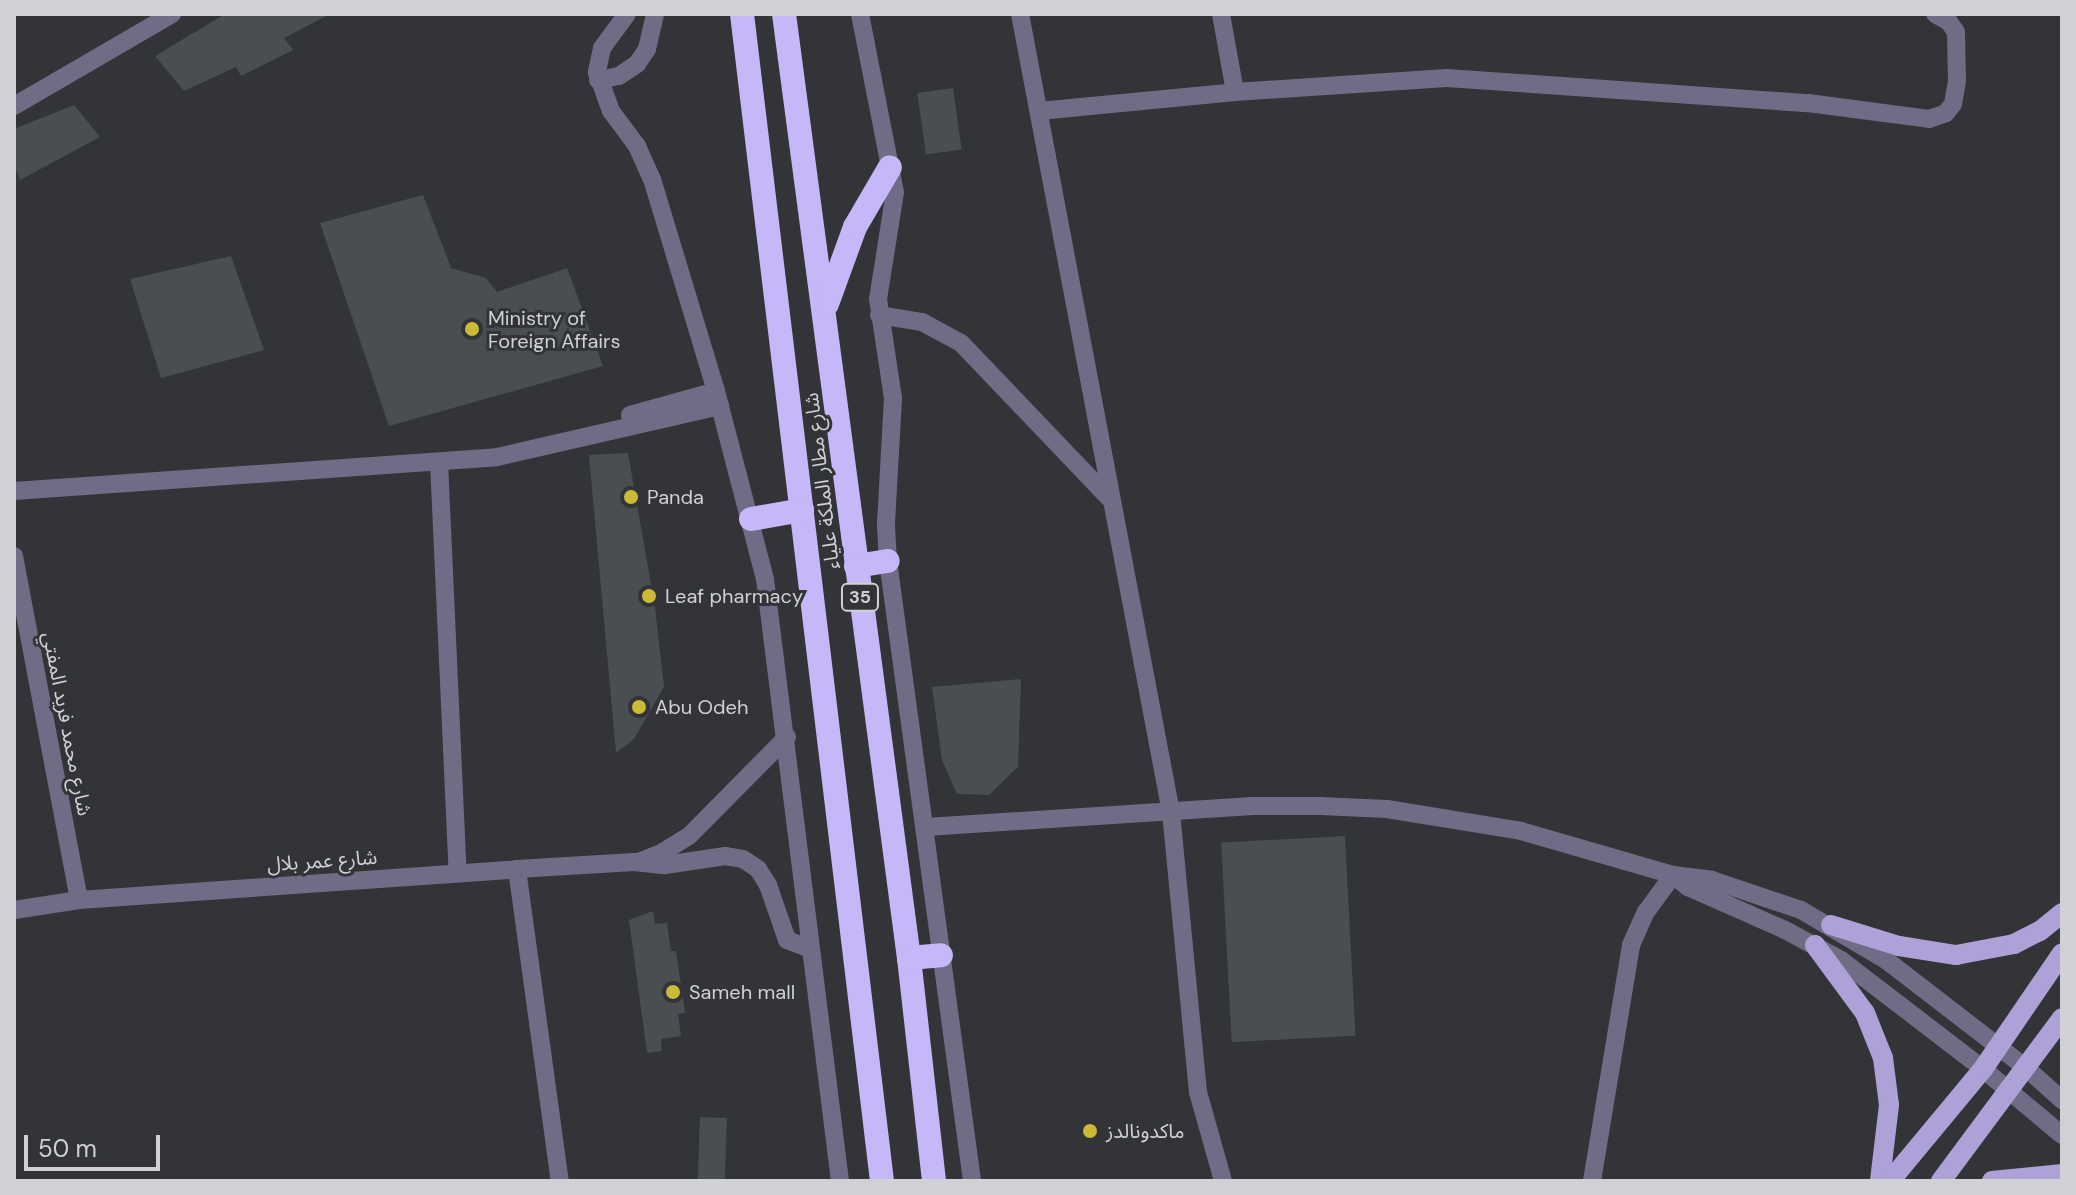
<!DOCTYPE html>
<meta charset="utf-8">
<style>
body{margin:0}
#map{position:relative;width:2076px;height:1195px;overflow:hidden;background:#323438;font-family:"DM Sans","Noto Sans Arabic",sans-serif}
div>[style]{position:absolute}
.building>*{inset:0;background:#494e51;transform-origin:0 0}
.minor>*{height:18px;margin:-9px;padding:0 9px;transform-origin:9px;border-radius:9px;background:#716c86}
.major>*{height:20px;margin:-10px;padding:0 10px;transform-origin:10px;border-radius:10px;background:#aea1d8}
.highway>*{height:24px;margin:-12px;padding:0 12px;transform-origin:12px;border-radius:12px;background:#c6b7f8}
.dots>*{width:22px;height:22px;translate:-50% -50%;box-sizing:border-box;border:4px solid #323438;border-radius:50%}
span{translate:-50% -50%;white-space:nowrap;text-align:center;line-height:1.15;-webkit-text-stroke:6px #323438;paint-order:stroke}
.shield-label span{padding:2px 6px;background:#323438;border:2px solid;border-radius:6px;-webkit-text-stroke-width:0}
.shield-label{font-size:18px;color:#d0d1d4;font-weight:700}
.poi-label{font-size:20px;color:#d0d1d4}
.left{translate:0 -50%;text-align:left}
.street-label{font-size:20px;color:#d0d1d4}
.frame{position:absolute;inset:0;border:16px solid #d0d1d4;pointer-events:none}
.scale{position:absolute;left:24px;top:1135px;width:136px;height:36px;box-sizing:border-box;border:4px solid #d0d1d4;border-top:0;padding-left:10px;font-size:24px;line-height:28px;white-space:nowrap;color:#d0d1d4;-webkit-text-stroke:6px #323438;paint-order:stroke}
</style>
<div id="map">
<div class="building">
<div style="clip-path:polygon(225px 14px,330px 14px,284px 38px,293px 50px,241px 76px,236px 67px,184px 91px,155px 56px)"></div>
<div style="left:953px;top:88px;width:62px;height:36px;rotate:82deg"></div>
<div style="clip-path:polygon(74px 105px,100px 137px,20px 180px,14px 165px,14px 129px)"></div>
<div style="clip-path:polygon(423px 195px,451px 268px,486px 278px,497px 292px,567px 268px,603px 366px,389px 426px,320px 223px)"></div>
<div style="clip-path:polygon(231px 256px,264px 350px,161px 378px,130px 279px)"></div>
<div style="clip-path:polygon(628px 453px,655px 607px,664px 687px,634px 739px,616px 753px,589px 455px)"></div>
<div style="clip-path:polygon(1021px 679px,1018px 767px,989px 795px,957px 794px,942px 760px,932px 687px)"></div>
<div style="left:1345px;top:836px;width:200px;height:124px;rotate:87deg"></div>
<div style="clip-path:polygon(653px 911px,655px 924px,667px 923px,671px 951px,676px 951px,685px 1013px,678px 1014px,681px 1036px,661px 1039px,662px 1051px,647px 1053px,629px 920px)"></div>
<div style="left:700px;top:1117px;width:27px;height:64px;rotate:2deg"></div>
</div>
<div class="minor">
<div style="left:627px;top:14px;width:42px;rotate:126.3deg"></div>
<div style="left:602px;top:48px;width:25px;rotate:102deg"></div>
<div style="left:597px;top:72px;width:41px;rotate:70.3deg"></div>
<div style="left:611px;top:111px;width:44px;rotate:53.4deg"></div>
<div style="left:637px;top:146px;width:36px;rotate:66deg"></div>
<div style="left:652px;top:179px;width:221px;rotate:73.2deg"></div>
<div style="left:716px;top:391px;width:194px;rotate:75.4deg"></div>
<div style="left:765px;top:579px;width:607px;rotate:82.9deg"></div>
<div style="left:860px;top:14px;width:181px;rotate:78.9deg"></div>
<div style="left:895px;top:192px;width:108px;rotate:99deg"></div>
<div style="left:878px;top:299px;width:100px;rotate:81.4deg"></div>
<div style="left:893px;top:398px;width:127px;rotate:93.2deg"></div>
<div style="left:886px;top:525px;width:36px;rotate:87deg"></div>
<div style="left:888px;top:561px;width:626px;rotate:82.28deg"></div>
<div style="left:1020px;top:14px;width:812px;rotate:79.29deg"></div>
<div style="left:1171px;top:812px;width:281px;rotate:84.5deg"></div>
<div style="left:1198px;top:1092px;width:92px;rotate:74.3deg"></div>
<div style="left:1221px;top:14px;width:79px;rotate:79.8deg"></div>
<div style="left:598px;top:80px;width:21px;rotate:-11deg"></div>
<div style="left:619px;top:76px;width:22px;rotate:-34deg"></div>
<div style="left:637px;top:64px;width:18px;rotate:-56deg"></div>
<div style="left:647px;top:49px;width:36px;rotate:-77deg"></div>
<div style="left:14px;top:106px;width:183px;rotate:-30.2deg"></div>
<div style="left:1039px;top:111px;width:197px;rotate:-5.5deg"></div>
<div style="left:1235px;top:92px;width:212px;rotate:-3.8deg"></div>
<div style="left:1447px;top:78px;width:362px;rotate:4deg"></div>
<div style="left:1808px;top:103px;width:122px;rotate:7.5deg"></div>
<div style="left:1929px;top:119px;width:18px;rotate:-19deg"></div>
<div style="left:1946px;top:113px;width:11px;rotate:-52deg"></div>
<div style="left:1953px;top:104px;width:23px;rotate:-80deg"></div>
<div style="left:1957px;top:81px;width:49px;rotate:-91.2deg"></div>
<div style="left:1956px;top:32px;width:12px;rotate:-125deg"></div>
<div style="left:1949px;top:22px;width:16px;rotate:-150deg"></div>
<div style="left:879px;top:315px;width:44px;rotate:9.2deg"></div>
<div style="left:922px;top:322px;width:44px;rotate:28.3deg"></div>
<div style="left:961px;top:343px;width:214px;rotate:46.3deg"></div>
<div style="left:630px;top:415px;width:89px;rotate:-15.6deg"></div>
<div style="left:439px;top:462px;width:411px;rotate:87.4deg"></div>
<div style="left:14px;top:491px;width:484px;rotate:-4deg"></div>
<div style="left:497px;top:457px;width:229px;rotate:-12.9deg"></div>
<div style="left:14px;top:556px;width:350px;rotate:79.3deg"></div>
<div style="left:926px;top:827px;width:327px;rotate:-3.7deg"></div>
<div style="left:1252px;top:806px;width:68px"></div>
<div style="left:1320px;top:806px;width:67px;rotate:2.6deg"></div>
<div style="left:1387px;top:809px;width:136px;rotate:9.3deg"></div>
<div style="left:1521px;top:831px;width:158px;rotate:16.1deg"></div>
<div style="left:1673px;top:875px;width:39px;rotate:7deg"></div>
<div style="left:1712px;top:880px;width:94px;rotate:18.6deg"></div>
<div style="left:1801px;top:910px;width:99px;rotate:30.5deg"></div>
<div style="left:1886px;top:960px;width:175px;rotate:37.6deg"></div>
<div style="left:2025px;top:1067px;width:50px;rotate:41.7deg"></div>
<div style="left:641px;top:861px;width:24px;rotate:-22deg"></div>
<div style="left:663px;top:852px;width:32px;rotate:-32deg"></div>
<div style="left:690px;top:835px;width:138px;rotate:-45.3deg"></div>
<div style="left:517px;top:869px;width:315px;rotate:82.2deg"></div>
<div style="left:1673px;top:875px;width:19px;rotate:39deg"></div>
<div style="left:1688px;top:887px;width:106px;rotate:23.9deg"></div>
<div style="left:1785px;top:930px;width:64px;rotate:28.2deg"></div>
<div style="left:1841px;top:960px;width:179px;rotate:37.5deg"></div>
<div style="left:1983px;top:1069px;width:103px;rotate:39.9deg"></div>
<div style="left:14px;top:910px;width:66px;rotate:-8.7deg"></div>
<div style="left:79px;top:900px;width:439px;rotate:-4deg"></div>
<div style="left:517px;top:869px;width:117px;rotate:-3.4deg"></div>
<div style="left:634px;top:862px;width:31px;rotate:6deg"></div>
<div style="left:665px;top:865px;width:61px;rotate:-8.5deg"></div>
<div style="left:725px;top:856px;width:18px;rotate:9deg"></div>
<div style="left:743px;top:859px;width:18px;rotate:34deg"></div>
<div style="left:758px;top:869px;width:19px;rotate:58deg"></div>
<div style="left:768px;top:885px;width:58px;rotate:70.9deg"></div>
<div style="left:787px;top:940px;width:25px;rotate:21deg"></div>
<div style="left:1592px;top:1181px;width:239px;rotate:-80.6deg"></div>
<div style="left:1631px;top:945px;width:36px;rotate:-66deg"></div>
<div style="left:1646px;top:912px;width:46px;rotate:-53.9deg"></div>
</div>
<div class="major">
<div style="left:1831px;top:925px;width:71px;rotate:17.2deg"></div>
<div style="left:1899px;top:946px;width:58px;rotate:9deg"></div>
<div style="left:1956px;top:955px;width:59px;rotate:-10.7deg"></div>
<div style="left:2014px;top:944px;width:29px;rotate:-27deg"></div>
<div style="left:2040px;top:931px;width:28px;rotate:-39deg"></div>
<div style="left:1815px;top:945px;width:84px;rotate:53.7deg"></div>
<div style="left:1865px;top:1013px;width:48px;rotate:68.2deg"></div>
<div style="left:1883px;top:1058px;width:47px;rotate:82.7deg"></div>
<div style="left:1889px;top:1105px;width:77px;rotate:96.8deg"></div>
<div style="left:1890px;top:1181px;width:146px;rotate:-50.3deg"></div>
<div style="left:1983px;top:1069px;width:140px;rotate:-55.7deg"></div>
<div style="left:1941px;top:1181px;width:203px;rotate:-53.4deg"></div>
<div style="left:1992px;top:1181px;width:70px;rotate:-5.7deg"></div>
</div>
<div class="highway">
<div style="left:742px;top:14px;width:1175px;rotate:83.16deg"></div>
<div style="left:784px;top:14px;width:952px;rotate:82.46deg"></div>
<div style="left:909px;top:958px;width:224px;rotate:83.6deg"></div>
<div style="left:827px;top:304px;width:82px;rotate:-70deg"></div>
<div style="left:855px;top:227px;width:69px;rotate:-59.7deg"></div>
<div style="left:751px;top:519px;width:52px;rotate:-10deg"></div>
<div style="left:856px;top:566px;width:32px;rotate:-9deg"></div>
<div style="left:909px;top:958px;width:32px;rotate:-5deg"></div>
</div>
<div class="dots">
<div style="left:472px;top:329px;background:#cdb938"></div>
<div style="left:631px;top:497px;background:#cdb938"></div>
<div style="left:649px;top:596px;background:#cdb938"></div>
<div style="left:639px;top:707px;background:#cdb938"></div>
<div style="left:673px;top:992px;background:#cdb938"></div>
<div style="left:1090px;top:1131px;background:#cdb938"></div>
</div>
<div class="shield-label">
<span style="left:860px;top:597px">35</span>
</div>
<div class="poi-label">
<span class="left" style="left:488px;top:330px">Ministry of<br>Foreign Affairs</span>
<span class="left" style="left:647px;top:497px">Panda</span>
<span class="left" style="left:665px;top:596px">Leaf pharmacy</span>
<span class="left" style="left:655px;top:707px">Abu Odeh</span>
<span class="left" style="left:689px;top:992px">Sameh mall</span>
<span class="left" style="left:1106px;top:1131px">ماكدونالدز</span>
</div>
<div class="street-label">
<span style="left:822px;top:481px;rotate:-97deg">شارع مطار الملكة علياء</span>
<span style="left:67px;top:724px;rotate:79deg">شارع محمد فريد المفتي</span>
<span style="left:322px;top:861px;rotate:-4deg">شارع عمر بلال</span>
</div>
<div class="frame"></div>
<div class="scale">50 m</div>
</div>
